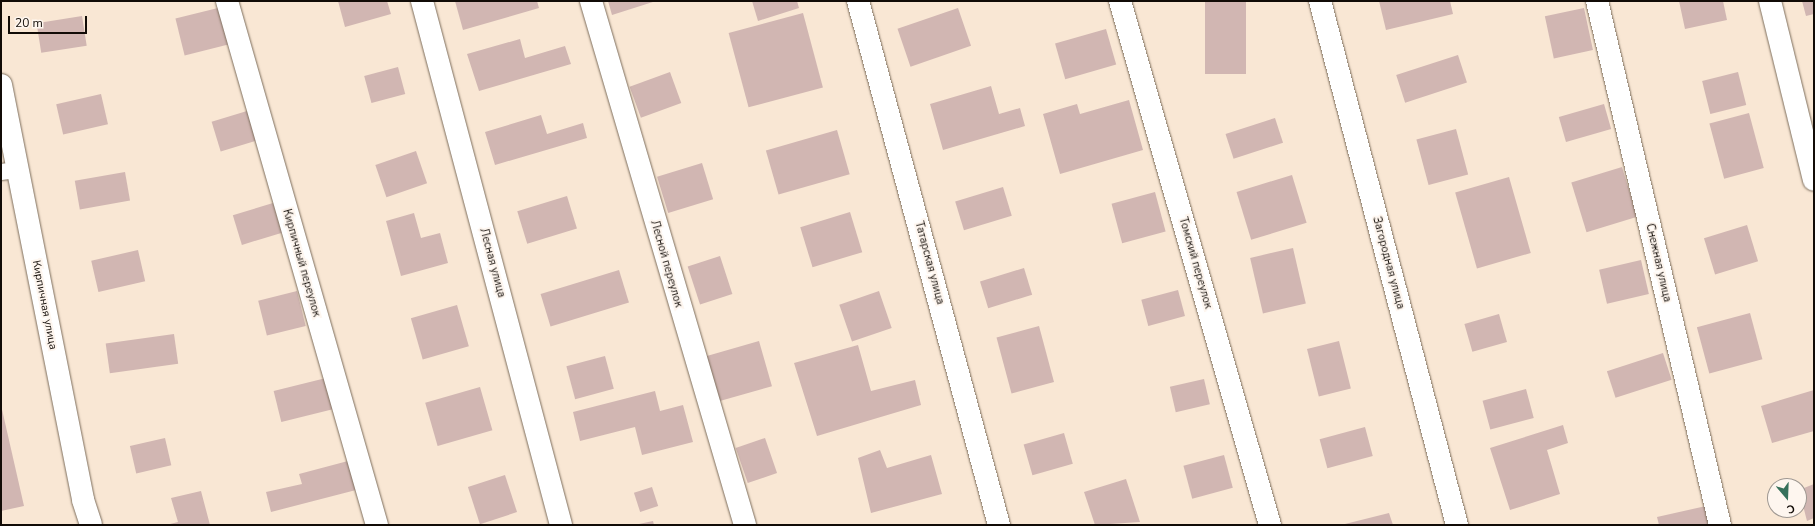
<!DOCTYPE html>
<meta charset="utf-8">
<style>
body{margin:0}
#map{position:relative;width:1815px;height:526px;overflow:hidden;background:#f9e7d4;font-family:"Nunito Sans",sans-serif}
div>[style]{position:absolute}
.building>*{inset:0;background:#d1b6b2;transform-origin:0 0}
.roads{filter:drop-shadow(0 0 1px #7d6e5d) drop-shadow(0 0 1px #7d6e5d)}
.service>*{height:16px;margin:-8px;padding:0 8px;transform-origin:8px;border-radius:8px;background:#fff}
.minor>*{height:22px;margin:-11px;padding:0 11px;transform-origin:11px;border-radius:11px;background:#fff}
span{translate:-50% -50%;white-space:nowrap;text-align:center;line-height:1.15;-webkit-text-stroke:4px #fef6ef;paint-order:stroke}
.street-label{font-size:11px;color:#110b06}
.frame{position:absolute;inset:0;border:2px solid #110b06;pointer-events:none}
.north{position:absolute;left:1767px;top:478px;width:40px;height:40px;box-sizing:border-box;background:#fef6ef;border:1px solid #9f9892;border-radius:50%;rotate:161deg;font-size:11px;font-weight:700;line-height:16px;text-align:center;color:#110b06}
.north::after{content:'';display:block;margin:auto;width:14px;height:18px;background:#37715b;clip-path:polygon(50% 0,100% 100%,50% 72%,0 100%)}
.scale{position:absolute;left:8px;top:16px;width:79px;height:18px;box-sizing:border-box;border:2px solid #110b06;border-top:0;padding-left:5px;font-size:12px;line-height:14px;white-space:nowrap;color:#110b06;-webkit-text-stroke:3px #fef6ef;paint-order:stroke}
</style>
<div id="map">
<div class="building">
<div style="clip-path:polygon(338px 1px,387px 1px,391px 14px,345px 27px)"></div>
<div style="clip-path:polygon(455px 1px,537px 1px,539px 8px,463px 30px)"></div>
<div style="clip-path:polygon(608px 1px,656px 1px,612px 15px)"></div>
<div style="clip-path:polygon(752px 1px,797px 1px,799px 8px,758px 21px)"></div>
<div style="left:1205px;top:1px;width:41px;height:73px"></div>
<div style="clip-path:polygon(1379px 1px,1450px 1px,1453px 14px,1386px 30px)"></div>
<div style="clip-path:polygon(1679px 1px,1723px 1px,1727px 20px,1685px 29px)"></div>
<div style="clip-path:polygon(1802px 1px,1814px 1px,1814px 14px,1806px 16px)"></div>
<div style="left:222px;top:7px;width:38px;height:48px;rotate:76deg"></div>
<div style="left:958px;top:8px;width:40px;height:64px;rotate:71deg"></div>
<div style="left:1584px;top:8px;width:43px;height:40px;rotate:78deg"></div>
<div style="left:803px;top:13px;width:77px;height:77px;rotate:75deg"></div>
<div style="left:82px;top:16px;width:30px;height:46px;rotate:81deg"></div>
<div style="left:1106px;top:29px;width:37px;height:53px;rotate:74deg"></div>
<div style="clip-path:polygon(520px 39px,525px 58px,565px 46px,571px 64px,479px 91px,467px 54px)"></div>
<div style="left:1458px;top:55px;width:29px;height:65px;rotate:72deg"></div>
<div style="left:398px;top:67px;width:28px;height:35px;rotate:75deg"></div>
<div style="left:670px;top:72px;width:33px;height:43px;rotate:70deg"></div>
<div style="left:1738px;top:72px;width:34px;height:37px;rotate:76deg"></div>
<div style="clip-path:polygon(991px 86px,999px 114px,1020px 108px,1025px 126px,943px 150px,930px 104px)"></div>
<div style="left:101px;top:94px;width:31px;height:46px;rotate:77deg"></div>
<div style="clip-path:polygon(1129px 100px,1143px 150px,1060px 174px,1043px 114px,1077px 104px,1080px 114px)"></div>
<div style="left:1604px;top:104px;width:26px;height:47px;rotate:74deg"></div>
<div style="left:247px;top:111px;width:31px;height:37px;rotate:73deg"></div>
<div style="left:1749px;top:113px;width:57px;height:41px;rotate:75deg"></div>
<div style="clip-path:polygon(541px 115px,547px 134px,583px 123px,587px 138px,495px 165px,485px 132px)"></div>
<div style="left:1275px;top:118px;width:26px;height:52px;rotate:72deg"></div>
<div style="left:1456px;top:129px;width:47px;height:41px;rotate:75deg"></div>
<div style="left:837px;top:130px;width:46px;height:74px;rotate:74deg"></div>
<div style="left:416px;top:151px;width:34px;height:43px;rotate:71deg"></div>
<div style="left:702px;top:163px;width:38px;height:47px;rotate:73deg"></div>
<div style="left:1622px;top:167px;width:52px;height:53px;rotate:73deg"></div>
<div style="left:125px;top:172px;width:29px;height:51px;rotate:80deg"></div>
<div style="left:1292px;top:175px;width:50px;height:58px;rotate:73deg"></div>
<div style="left:1509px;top:177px;width:79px;height:56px;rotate:74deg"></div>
<div style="left:1003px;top:187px;width:30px;height:50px;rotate:73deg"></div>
<div style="left:1155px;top:192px;width:41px;height:45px;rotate:75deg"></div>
<div style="left:567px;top:196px;width:34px;height:52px;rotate:73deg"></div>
<div style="left:273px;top:203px;width:31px;height:42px;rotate:73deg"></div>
<div style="left:850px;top:212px;width:42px;height:52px;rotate:73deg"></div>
<div style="clip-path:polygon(414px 213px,421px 238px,440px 233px,448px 263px,401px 276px,386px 221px)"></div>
<div style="left:1747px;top:225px;width:38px;height:45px;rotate:73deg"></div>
<div style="left:1293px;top:248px;width:57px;height:44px;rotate:77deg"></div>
<div style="left:138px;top:250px;width:32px;height:48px;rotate:77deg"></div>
<div style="left:720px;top:256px;width:40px;height:34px;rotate:72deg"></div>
<div style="left:1641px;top:260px;width:35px;height:43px;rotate:77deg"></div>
<div style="left:1024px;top:268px;width:28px;height:46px;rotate:73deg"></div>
<div style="left:619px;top:270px;width:34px;height:82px;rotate:73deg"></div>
<div style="left:1178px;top:290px;width:27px;height:38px;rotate:75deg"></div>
<div style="left:297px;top:291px;width:36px;height:40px;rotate:76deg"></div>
<div style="left:879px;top:291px;width:39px;height:42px;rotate:71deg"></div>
<div style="left:457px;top:305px;width:43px;height:48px;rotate:74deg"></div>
<div style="left:1750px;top:313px;width:48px;height:55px;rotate:75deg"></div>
<div style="left:1499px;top:314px;width:29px;height:36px;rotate:74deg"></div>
<div style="left:1039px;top:326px;width:58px;height:44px;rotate:75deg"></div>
<div style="left:174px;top:334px;width:30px;height:69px;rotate:82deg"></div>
<div style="left:759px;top:341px;width:47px;height:56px;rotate:74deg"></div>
<div style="left:1339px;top:341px;width:49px;height:33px;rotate:76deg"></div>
<div style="clip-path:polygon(858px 345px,871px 391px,915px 380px,921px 405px,817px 436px,794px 363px)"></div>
<div style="left:1663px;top:353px;width:28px;height:59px;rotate:72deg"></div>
<div style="left:605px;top:356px;width:34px;height:40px;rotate:75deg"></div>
<div style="left:326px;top:378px;width:32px;height:54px;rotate:76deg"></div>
<div style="left:1204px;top:379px;width:26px;height:35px;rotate:77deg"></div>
<div style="left:480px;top:387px;width:45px;height:57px;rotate:74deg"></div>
<div style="left:1526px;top:389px;width:30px;height:45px;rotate:75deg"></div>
<div style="clip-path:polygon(1814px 390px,1814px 431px,1772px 443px,1761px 406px)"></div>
<div style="clip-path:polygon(655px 391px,660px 411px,683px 405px,693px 442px,642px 455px,635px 427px,580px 441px,573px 412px)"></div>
<div style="clip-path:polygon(1px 405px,24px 506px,1px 511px)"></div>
<div style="clip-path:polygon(1563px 425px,1568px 443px,1547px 450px,1560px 494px,1510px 510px,1490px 448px)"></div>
<div style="left:1365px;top:427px;width:30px;height:47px;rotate:75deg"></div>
<div style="left:1064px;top:433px;width:32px;height:42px;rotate:74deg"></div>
<div style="left:165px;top:438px;width:28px;height:36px;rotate:77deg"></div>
<div style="left:765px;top:438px;width:37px;height:31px;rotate:71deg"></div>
<div style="clip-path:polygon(880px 450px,887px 468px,931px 455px,942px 494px,871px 513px,858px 458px)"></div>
<div style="left:1224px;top:455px;width:34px;height:42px;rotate:75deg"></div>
<div style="clip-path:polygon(348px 461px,356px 490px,271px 512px,266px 492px,302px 484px,299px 474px)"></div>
<div style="left:505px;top:475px;width:39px;height:39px;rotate:72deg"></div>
<div style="clip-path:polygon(1126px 479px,1140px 522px,1095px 525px,1084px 492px)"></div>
<div style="clip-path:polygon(1814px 484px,1814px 518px,1807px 521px,1799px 490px)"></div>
<div style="left:652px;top:487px;width:20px;height:19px;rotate:72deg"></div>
<div style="clip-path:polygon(201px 491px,210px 525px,166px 525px,178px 522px,171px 498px)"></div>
<div style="clip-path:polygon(1706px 506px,1710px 525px,1659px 525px,1657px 517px)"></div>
<div style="clip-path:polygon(1389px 513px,1393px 525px,1345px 525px,1345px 524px)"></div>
<div style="clip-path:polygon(653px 521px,654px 525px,639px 525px,639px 524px)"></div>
</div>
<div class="roads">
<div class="service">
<div style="left:1px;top:172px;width:17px;rotate:-7deg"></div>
</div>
<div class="minor">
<div style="left:227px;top:1px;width:545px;rotate:74.03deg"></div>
<div style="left:422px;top:1px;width:542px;rotate:75.14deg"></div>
<div style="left:591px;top:1px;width:546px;rotate:73.62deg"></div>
<div style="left:858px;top:1px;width:543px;rotate:74.94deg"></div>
<div style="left:1120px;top:1px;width:545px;rotate:74.03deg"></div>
<div style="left:1320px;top:1px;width:542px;rotate:75.35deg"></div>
<div style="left:1597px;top:1px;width:538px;rotate:76.79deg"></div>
<div style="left:1770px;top:1px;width:184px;rotate:76.2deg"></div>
<div style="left:1px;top:85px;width:423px;rotate:78.8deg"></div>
<div style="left:83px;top:500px;width:26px;rotate:72deg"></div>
</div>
</div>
<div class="street-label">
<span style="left:301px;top:263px;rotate:74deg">Кирпичный переулок</span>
<span style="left:492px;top:263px;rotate:75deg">Лесная улица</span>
<span style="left:929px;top:263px;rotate:75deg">Татарская улица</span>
<span style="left:1195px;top:263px;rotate:74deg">Томский переулок</span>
<span style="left:1388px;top:263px;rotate:75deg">Загородная улица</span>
<span style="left:1658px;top:263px;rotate:77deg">Снежная улица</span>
<span style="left:666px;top:264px;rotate:74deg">Лесной переулок</span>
<span style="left:44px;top:305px;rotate:79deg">Кирпичная улица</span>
</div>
<div class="frame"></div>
<div class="north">С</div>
<div class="scale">20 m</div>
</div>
